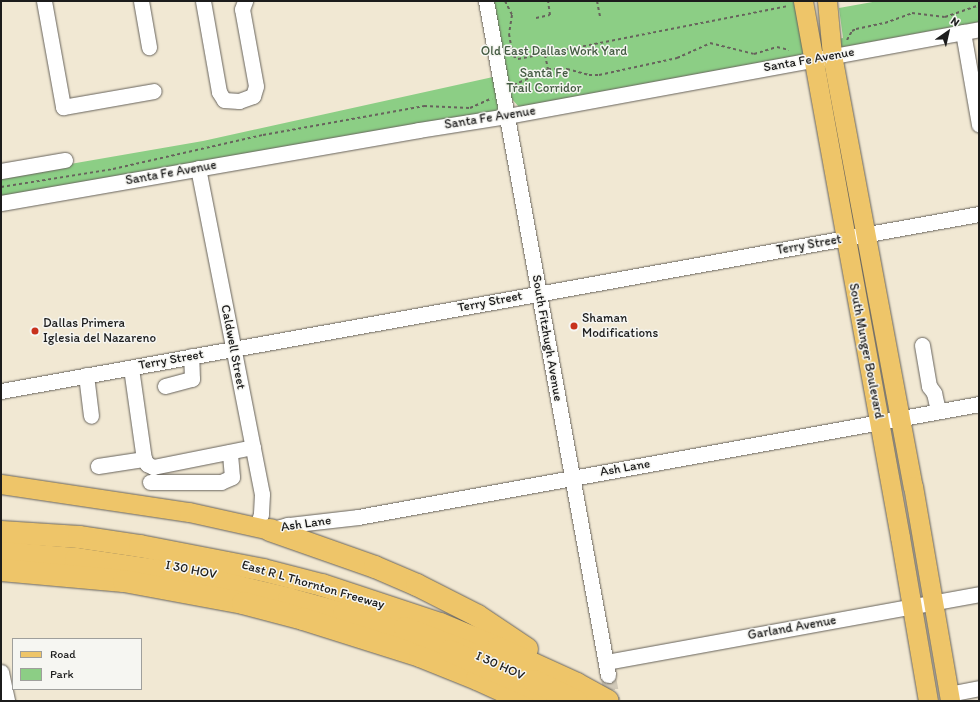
<!DOCTYPE html>
<style>
body{margin:0}
#map{position:relative;width:980px;height:702px;overflow:hidden;background:#f1e8d3;font-family:Itim,sans-serif}
div>[style]{position:absolute}
.green>*{inset:0;background:#8cce85}
.minor-tunnel>*{height:15px;margin-top:-7.5px;transform-origin:0;background:repeating-linear-gradient(90deg,#d1c9b8 0 15px,transparent 0 23px)}
.path>*{height:2px;margin-top:-1px;transform-origin:0;background:repeating-linear-gradient(90deg,#67635c 0 3px,transparent 0 6px)}
.roads{filter:drop-shadow(0 0 1px #67635c) drop-shadow(0 0 1px #67635c)}
.minor>*{height:15px;margin:-7.5px;padding:0 7.5px;transform-origin:7.5px;border-radius:7.5px;background:#fff}
.major>*{height:19px;margin:-9.5px;padding:0 9.5px;transform-origin:9.5px;border-radius:9.5px;background:#eec569}
.highway>*{height:22px;margin:-11px;padding:0 11px;transform-origin:11px;border-radius:11px;background:#eec569}
.dots>*{width:11px;height:11px;translate:-50% -50%;box-sizing:border-box;border:2px solid #f6f6f2;border-radius:50%}
span{translate:-50% -50%;white-space:nowrap;text-align:center;line-height:1.15;-webkit-text-stroke:3px #f6f6f2;paint-order:stroke}
.park-label{font-size:13px;color:#435a41}
.street-label{font-size:13px;color:#1c1c1c}
.poi-label{font-size:13px;color:#1c1c1c}
.left{translate:0 -50%;text-align:left}
.frame{position:absolute;inset:0;border:2px solid #1c1c1c;pointer-events:none}
.legend{position:absolute;left:12px;top:638px;width:130px;height:52px;box-sizing:border-box;background:#f6f6f2;border:1px solid #9f9f9c;margin:0;padding:5px 7px;list-style:none;font-size:12px;color:#1c1c1c}
.legend li{display:flex;align-items:center;gap:8px;height:20px}
.legend b{width:20px;border:1px solid #9f9f9c}
.north{position:absolute;left:928px;top:12px;width:40px;height:40px;-webkit-text-stroke:3px #f6f6f2;paint-order:stroke;rotate:34deg;font-size:11px;font-weight:700;line-height:16px;text-align:center;color:#1c1c1c}
.north::after{content:'';display:block;margin:auto;width:14px;height:18px;background:#1c1c1c;clip-path:polygon(50% 0,100% 100%,50% 72%,0 100%)}
</style>
<div id="map">
<div class="green">
<div style="clip-path:polygon(493px 1px,794px 1px,802px 45px,843px 38px,839px 8px,878px 1px,979px 1px,979px 22px,519px 107px,511px 98px,497px 111px,1px 198px,1px 176px,203px 141px,493px 77px)"></div>
</div>
<div class="minor-tunnel">
<div style="left:608px;top:675px;width:26px;rotate:79deg"></div>
</div>
<div class="path">
<div style="left:505px;top:1px;width:16px;rotate:63deg"></div>
<div style="left:512px;top:15px;width:19px;rotate:99deg"></div>
<div style="left:509px;top:34px;width:22px;rotate:80deg"></div>
<div style="left:513px;top:56px;width:6px;rotate:31deg"></div>
<div style="left:518px;top:59px;width:276px;rotate:-11.1deg"></div>
<div style="left:597px;top:1px;width:16px;rotate:79deg"></div>
<div style="left:536px;top:18px;width:14px;rotate:-12deg"></div>
<div style="left:550px;top:15px;width:14px;rotate:-98deg"></div>
<div style="left:847px;top:40px;width:10px;rotate:-61deg"></div>
<div style="left:852px;top:31px;width:4px;rotate:-27deg"></div>
<div style="left:856px;top:29px;width:30px;rotate:-12deg"></div>
<div style="left:885px;top:23px;width:29px;rotate:-20deg"></div>
<div style="left:912px;top:13px;width:33px;rotate:7deg"></div>
<div style="left:945px;top:17px;width:36px;rotate:-19deg"></div>
<div style="left:545px;top:55px;width:14px;rotate:78deg"></div>
<div style="left:514px;top:85px;width:38px;rotate:-25deg"></div>
<div style="left:548px;top:69px;width:19px"></div>
<div style="left:567px;top:69px;width:23px;rotate:15deg"></div>
<div style="left:589px;top:75px;width:10px"></div>
<div style="left:599px;top:75px;width:80px;rotate:-12.3deg"></div>
<div style="left:677px;top:58px;width:36px;rotate:-24deg"></div>
<div style="left:710px;top:43px;width:45px;rotate:14deg"></div>
<div style="left:754px;top:54px;width:24px;rotate:-17deg"></div>
<div style="left:777px;top:47px;width:12px;rotate:14deg"></div>
<div style="left:1px;top:187px;width:113px;rotate:-9.1deg"></div>
<div style="left:113px;top:169px;width:154px;rotate:-12.8deg"></div>
<div style="left:263px;top:135px;width:164px;rotate:-10.2deg"></div>
<div style="left:424px;top:106px;width:46px;rotate:2.5deg"></div>
<div style="left:470px;top:108px;width:24px;rotate:-24deg"></div>
</div>
<div class="roads">
<div class="minor">
<div style="left:44px;top:1px;width:108px;rotate:79.8deg"></div>
<div style="left:63px;top:107px;width:92px;rotate:-10deg"></div>
<div style="left:141px;top:1px;width:47px;rotate:80.1deg"></div>
<div style="left:203px;top:1px;width:92px;rotate:80deg"></div>
<div style="left:219px;top:92px;width:9px;rotate:58deg"></div>
<div style="left:224px;top:100px;width:15px;rotate:4deg"></div>
<div style="left:239px;top:101px;width:15px;rotate:-20deg"></div>
<div style="left:253px;top:96px;width:10px;rotate:-73deg"></div>
<div style="left:256px;top:86px;width:78px;rotate:-100.3deg"></div>
<div style="left:242px;top:9px;width:9px;rotate:-69deg"></div>
<div style="left:486px;top:1px;width:685px;rotate:79.74deg"></div>
<div style="left:963px;top:32px;width:94px;rotate:80.2deg"></div>
<div style="left:198px;top:168px;width:332px;rotate:78.9deg"></div>
<div style="left:262px;top:494px;width:20px;rotate:93deg"></div>
<div style="left:261px;top:514px;width:13px;rotate:108deg"></div>
<div style="left:1px;top:171px;width:65px;rotate:-9.8deg"></div>
<div style="left:1px;top:203px;width:424px;rotate:-9.9deg"></div>
<div style="left:419px;top:130px;width:89px;rotate:-9deg"></div>
<div style="left:507px;top:116px;width:480px;rotate:-10.4deg"></div>
<div style="left:922px;top:345px;width:42px;rotate:80.3deg"></div>
<div style="left:929px;top:386px;width:9px;rotate:54deg"></div>
<div style="left:934px;top:393px;width:18px;rotate:77deg"></div>
<div style="left:131px;top:368px;width:92px;rotate:81.9deg"></div>
<div style="left:144px;top:459px;width:6px;rotate:59deg"></div>
<div style="left:147px;top:464px;width:7px;rotate:27deg"></div>
<div style="left:153px;top:467px;width:102px;rotate:-11.3deg"></div>
<div style="left:86px;top:375px;width:41px;rotate:83deg"></div>
<div style="left:165px;top:386px;width:28px;rotate:-15deg"></div>
<div style="left:192px;top:379px;width:23px;rotate:-92deg"></div>
<div style="left:1px;top:391px;width:994px;rotate:-10.26deg"></div>
<div style="left:98px;top:466px;width:47px;rotate:-8.7deg"></div>
<div style="left:150px;top:482px;width:71px"></div>
<div style="left:221px;top:482px;width:12px;rotate:-24deg"></div>
<div style="left:232px;top:477px;width:25px;rotate:-95deg"></div>
<div style="left:270px;top:530px;width:19px;rotate:-16deg"></div>
<div style="left:288px;top:525px;width:70px;rotate:-6.5deg"></div>
<div style="left:358px;top:517px;width:631px;rotate:-10.31deg"></div>
<div style="left:606px;top:662px;width:379px;rotate:-10.3deg"></div>
<div style="left:1px;top:672px;width:30px;rotate:78deg"></div>
<div style="left:949px;top:694px;width:31px;rotate:-11deg"></div>
</div>
<div class="major">
<div style="left:803px;top:1px;width:545px;rotate:79.74deg"></div>
<div style="left:900px;top:537px;width:166px;rotate:80.3deg"></div>
<div style="left:827px;top:1px;width:54px;rotate:84.7deg"></div>
<div style="left:832px;top:55px;width:439px;rotate:79.4deg"></div>
<div style="left:913px;top:486px;width:218px;rotate:80.2deg"></div>
<div style="left:1px;top:484px;width:190px;rotate:8.5deg"></div>
<div style="left:189px;top:512px;width:83px;rotate:12.5deg"></div>
</div>
<div class="highway">
<div style="left:270px;top:530px;width:111px;rotate:19.4deg"></div>
<div style="left:375px;top:567px;width:46px;rotate:23.2deg"></div>
<div style="left:417px;top:585px;width:68px;rotate:26.9deg"></div>
<div style="left:478px;top:616px;width:59px;rotate:34deg"></div>
<div style="left:1px;top:532px;width:78px;rotate:3.7deg"></div>
<div style="left:79px;top:537px;width:62px;rotate:8.4deg"></div>
<div style="left:140px;top:546px;width:125px;rotate:11deg"></div>
<div style="left:263px;top:570px;width:61px;rotate:14.3deg"></div>
<div style="left:322px;top:585px;width:124px;rotate:18.3deg"></div>
<div style="left:440px;top:624px;width:63px;rotate:22.5deg"></div>
<div style="left:498px;top:648px;width:87px;rotate:24.5deg"></div>
<div style="left:577px;top:684px;width:35px;rotate:29deg"></div>
<div style="left:1px;top:553px;width:75px;rotate:4.6deg"></div>
<div style="left:76px;top:559px;width:117px;rotate:8.3deg"></div>
<div style="left:192px;top:576px;width:100px;rotate:13.3deg"></div>
<div style="left:289px;top:599px;width:57px;rotate:15.3deg"></div>
<div style="left:344px;top:614px;width:78px;rotate:18.7deg"></div>
<div style="left:1px;top:570px;width:123px;rotate:5.1deg"></div>
<div style="left:124px;top:581px;width:121px;rotate:10.5deg"></div>
<div style="left:243px;top:603px;width:62px;rotate:14.9deg"></div>
<div style="left:303px;top:619px;width:123px;rotate:17.5deg"></div>
<div style="left:420px;top:656px;width:61px;rotate:22deg"></div>
<div style="left:477px;top:679px;width:53px;rotate:24.6deg"></div>
<div style="left:405px;top:628px;width:67px;rotate:20.9deg"></div>
<div style="left:450px;top:651px;width:104px;rotate:23.9deg"></div>
<div style="left:534px;top:681px;width:47px;rotate:25.5deg"></div>
</div>
</div>
<div class="dots">
<div style="left:574px;top:326px;background:#c8321e"></div>
<div style="left:35px;top:331px;background:#c8321e"></div>
</div>
<div class="park-label">
<span style="left:554px;top:51px">Old East Dallas Work Yard</span>
<span style="left:544px;top:81px">Santa Fe<br>Trail Corridor</span>
</div>
<div class="street-label">
<span style="left:809px;top:60px;rotate:-10deg">Santa Fe Avenue</span>
<span style="left:490px;top:118px;rotate:-9deg">Santa Fe Avenue</span>
<span style="left:171px;top:173px;rotate:-10deg">Santa Fe Avenue</span>
<span style="left:809px;top:245px;rotate:-10deg">Terry Street</span>
<span style="left:490px;top:302px;rotate:-11deg">Terry Street</span>
<span style="left:547px;top:338px;rotate:80deg">South Fitzhugh Avenue</span>
<span style="left:233px;top:347px;rotate:79deg">Caldwell Street</span>
<span style="left:866px;top:351px;rotate:79deg">South Munger Boulevard</span>
<span style="left:171px;top:360px;rotate:-10deg">Terry Street</span>
<span style="left:625px;top:468px;rotate:-10deg">Ash Lane</span>
<span style="left:306px;top:524px;rotate:-8deg">Ash Lane</span>
<span style="left:191px;top:570px;rotate:11deg">I 30 HOV</span>
<span style="left:313px;top:585px;rotate:16deg">East R L Thornton Freeway</span>
<span style="left:792px;top:628px;rotate:-10deg">Garland Avenue</span>
<span style="left:500px;top:666px;rotate:24deg">I 30 HOV</span>
</div>
<div class="poi-label">
<span class="left" style="left:582px;top:326px">Shaman<br>Modifications</span>
<span class="left" style="left:43px;top:331px">Dallas Primera<br>Iglesia del Nazareno</span>
</div>
<div class="frame"></div>
<ul class="legend">
<li><b style="height:5px;background:#eec569"></b>Road</li>
<li><b style="height:11px;background:#8cce85"></b>Park</li>
</ul>
<div class="north">N</div>
</div>
